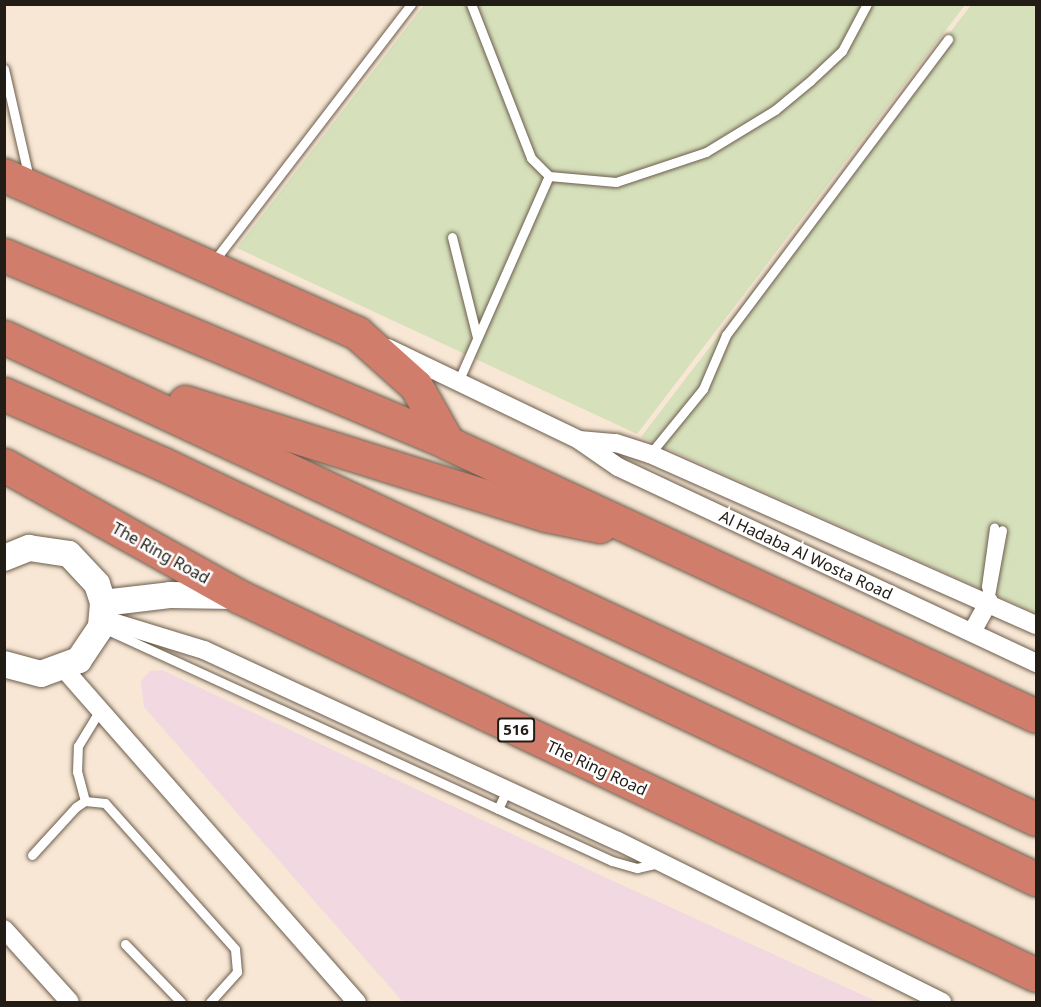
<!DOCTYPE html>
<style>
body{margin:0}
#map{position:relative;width:1041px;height:1007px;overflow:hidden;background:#f8e7d4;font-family:"Noto Sans",sans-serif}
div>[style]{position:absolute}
.education>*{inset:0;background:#f2d8e0}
.green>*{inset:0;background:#d6e0bb}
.roads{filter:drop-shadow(0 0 2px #6c5d4d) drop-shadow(0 0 2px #6c5d4d)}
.lane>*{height:9px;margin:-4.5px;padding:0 4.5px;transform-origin:4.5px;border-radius:4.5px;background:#fff}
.street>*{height:18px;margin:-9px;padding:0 9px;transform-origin:9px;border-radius:9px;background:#fff}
.secondary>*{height:26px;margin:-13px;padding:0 13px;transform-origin:13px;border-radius:13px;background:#fff}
.highway>*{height:33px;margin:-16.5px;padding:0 16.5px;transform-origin:16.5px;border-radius:16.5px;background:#d17d6b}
span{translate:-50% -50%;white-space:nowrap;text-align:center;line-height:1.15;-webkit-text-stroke:5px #fff;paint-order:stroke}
.shield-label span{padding:2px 4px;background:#fff;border:2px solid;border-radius:4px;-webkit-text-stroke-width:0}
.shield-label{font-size:15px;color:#221c16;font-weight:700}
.street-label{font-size:16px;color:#221c16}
.frame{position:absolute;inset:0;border:6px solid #221c16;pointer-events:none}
</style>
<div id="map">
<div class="education">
<div style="clip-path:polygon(162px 670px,600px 875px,878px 1002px,403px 1002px,144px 707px,141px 681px,150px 671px)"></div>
</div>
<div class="green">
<div style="clip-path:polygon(424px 5px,965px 5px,637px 434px,237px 248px)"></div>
<div style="clip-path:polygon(971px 5px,1036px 5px,1036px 613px,641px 437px)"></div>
</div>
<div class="roads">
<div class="lane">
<div style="left:471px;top:4px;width:165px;rotate:68.7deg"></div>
<div style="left:531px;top:158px;width:25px;rotate:45deg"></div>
<div style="left:4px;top:69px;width:112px;rotate:77.1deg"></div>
<div style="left:452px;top:237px;width:103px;rotate:76deg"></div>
<div style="left:214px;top:261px;width:324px;rotate:-52.5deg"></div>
<div style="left:458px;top:382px;width:225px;rotate:-66.2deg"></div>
<div style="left:549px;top:176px;width:67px;rotate:5.1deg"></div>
<div style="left:616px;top:182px;width:95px;rotate:-18.4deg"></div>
<div style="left:706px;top:152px;width:81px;rotate:-31.3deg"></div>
<div style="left:775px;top:110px;width:45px;rotate:-39.6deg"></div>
<div style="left:810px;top:81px;width:44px;rotate:-43.2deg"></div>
<div style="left:842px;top:51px;width:53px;rotate:-62deg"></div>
<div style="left:650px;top:454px;width:84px;rotate:-50.8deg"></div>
<div style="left:703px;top:389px;width:59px;rotate:-66.9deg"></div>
<div style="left:726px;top:335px;width:370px;rotate:-53.1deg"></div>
<div style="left:989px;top:601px;width:15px;rotate:-101deg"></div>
<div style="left:986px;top:586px;width:59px;rotate:-82.1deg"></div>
<div style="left:989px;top:601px;width:72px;rotate:-79.6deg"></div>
<div style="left:103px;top:628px;width:560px;rotate:24.6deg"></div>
<div style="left:612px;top:861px;width:26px;rotate:16deg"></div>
<div style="left:637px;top:868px;width:22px;rotate:-13deg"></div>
<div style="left:85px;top:801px;width:30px;rotate:-105deg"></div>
<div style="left:77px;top:772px;width:26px;rotate:-88deg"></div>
<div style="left:78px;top:746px;width:42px;rotate:-58.6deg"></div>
<div style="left:498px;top:809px;width:21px;rotate:-65deg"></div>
<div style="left:32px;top:855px;width:65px;rotate:-47.5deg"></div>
<div style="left:76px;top:807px;width:11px;rotate:-34deg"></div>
<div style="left:85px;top:801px;width:20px;rotate:6deg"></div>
<div style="left:105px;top:803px;width:195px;rotate:48.3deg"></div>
<div style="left:235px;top:949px;width:23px;rotate:85deg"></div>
<div style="left:237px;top:972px;width:40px;rotate:132deg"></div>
<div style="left:125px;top:944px;width:81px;rotate:46deg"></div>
</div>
<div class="street">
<div style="left:388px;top:348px;width:212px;rotate:25.7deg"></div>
<div style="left:579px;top:440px;width:47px;rotate:34.7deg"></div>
<div style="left:618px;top:467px;width:462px;rotate:25.1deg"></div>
<div style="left:579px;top:440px;width:37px;rotate:5deg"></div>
<div style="left:616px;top:443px;width:36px;rotate:18deg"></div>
<div style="left:650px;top:454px;width:422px;rotate:23.9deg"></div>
<div style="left:103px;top:619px;width:106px;rotate:17.1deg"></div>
<div style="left:204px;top:650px;width:456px;rotate:24.8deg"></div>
<div style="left:618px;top:841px;width:362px;rotate:26.4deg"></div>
<div style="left:972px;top:632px;width:35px;rotate:-61deg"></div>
<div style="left:64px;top:669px;width:444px;rotate:48.7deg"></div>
<div style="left:4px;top:929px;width:98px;rotate:47.9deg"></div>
</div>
<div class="secondary">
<div style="left:4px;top:558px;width:27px;rotate:-22deg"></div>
<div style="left:29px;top:548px;width:40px;rotate:8.5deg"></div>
<div style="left:69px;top:554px;width:41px;rotate:47deg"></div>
<div style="left:97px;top:584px;width:20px;rotate:72deg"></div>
<div style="left:103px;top:603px;width:24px;rotate:95deg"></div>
<div style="left:101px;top:627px;width:40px;rotate:124deg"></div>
<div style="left:79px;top:660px;width:40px;rotate:159.8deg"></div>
<div style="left:41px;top:674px;width:38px;rotate:-165deg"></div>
<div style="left:103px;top:603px;width:67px;rotate:-6.8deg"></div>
<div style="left:170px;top:595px;width:64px;rotate:0.9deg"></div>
</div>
<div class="highway">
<div style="left:4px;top:175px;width:387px;rotate:24.1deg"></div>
<div style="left:357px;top:333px;width:79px;rotate:41.9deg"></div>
<div style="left:416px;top:386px;width:65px;rotate:60.7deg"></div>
<div style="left:4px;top:255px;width:482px;rotate:22.9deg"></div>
<div style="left:448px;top:443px;width:648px;rotate:24.9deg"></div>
<div style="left:4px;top:337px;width:1139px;rotate:25.04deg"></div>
<div style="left:4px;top:394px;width:174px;rotate:23.8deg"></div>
<div style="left:163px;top:464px;width:967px;rotate:25.43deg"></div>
<div style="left:185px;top:402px;width:378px;rotate:17.4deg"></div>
<div style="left:546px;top:515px;width:55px;rotate:11.5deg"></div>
<div style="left:4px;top:465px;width:268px;rotate:29.2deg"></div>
<div style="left:238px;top:596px;width:883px;rotate:25.4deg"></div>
</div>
</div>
<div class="shield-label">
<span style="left:516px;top:730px">516</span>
</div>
<div class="street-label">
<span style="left:161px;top:553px;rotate:29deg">The Ring Road</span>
<span style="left:806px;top:555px;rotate:25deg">Al Hadaba Al Wosta Road</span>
<span style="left:597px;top:768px;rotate:25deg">The Ring Road</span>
</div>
<div class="frame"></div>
</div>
